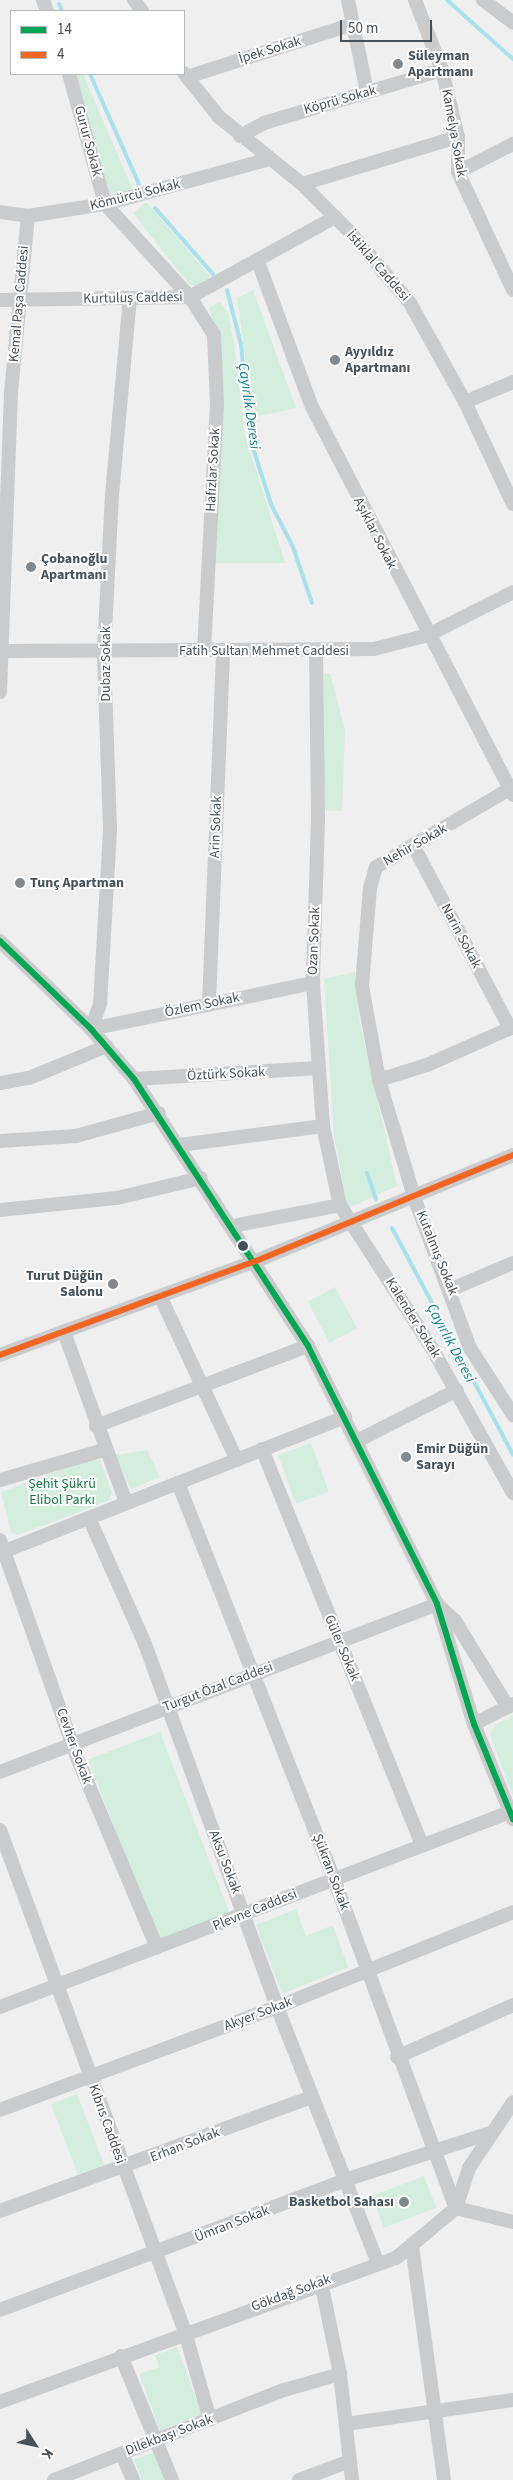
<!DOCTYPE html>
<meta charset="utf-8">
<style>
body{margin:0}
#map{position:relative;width:513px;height:2480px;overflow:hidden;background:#efefef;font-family:"Source Sans 3",sans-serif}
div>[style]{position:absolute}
.green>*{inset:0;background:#d3eedd;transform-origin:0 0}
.stream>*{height:4px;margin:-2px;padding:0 2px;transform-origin:2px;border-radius:2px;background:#a8e0ec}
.minor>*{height:14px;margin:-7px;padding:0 7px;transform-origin:7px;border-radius:7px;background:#c9cbcd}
.bus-1>*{height:6px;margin:-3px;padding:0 3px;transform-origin:3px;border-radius:3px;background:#00a651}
.bus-2>*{height:6px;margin:-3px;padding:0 3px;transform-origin:3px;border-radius:3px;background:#f26522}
.dots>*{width:14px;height:14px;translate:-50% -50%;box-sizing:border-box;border:2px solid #fff;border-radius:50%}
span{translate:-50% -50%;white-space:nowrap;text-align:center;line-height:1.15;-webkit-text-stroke:4px #fff;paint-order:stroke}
.street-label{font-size:14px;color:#46525b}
.poi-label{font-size:14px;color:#46525b;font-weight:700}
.left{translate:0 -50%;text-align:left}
.right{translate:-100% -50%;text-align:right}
.park-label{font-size:14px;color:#197a47}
.water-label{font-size:15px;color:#0f7e96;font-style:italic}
.legend{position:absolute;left:10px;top:10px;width:175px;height:65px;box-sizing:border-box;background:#fff;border:1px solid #b5babd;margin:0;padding:6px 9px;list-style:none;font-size:15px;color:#46525b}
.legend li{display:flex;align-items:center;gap:10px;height:25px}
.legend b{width:25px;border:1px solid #b5babd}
.north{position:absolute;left:10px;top:2420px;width:50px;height:50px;-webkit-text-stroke:4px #fff;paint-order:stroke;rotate:125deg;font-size:14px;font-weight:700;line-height:20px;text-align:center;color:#46525b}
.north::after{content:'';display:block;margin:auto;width:18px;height:22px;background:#46525b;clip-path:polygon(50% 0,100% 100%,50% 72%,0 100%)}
.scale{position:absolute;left:340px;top:20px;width:92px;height:22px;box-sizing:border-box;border:2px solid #46525b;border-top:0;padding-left:6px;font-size:15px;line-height:18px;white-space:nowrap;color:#46525b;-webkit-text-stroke:4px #fff;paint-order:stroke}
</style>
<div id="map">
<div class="green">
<div style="clip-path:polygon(70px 74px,83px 74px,133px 190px,109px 194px)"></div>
<div style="clip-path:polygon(146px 202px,210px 276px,197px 287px,189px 284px,133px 213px)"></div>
<div style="clip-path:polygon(253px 290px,296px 408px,254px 417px,237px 298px)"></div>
<div style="clip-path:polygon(220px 301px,228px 313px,234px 343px,245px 436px,285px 563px,214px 563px,219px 336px,209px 308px)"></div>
<div style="clip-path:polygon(330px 673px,345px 730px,342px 811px,322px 810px,324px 674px)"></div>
<div style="clip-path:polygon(355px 972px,360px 1023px,397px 1186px,348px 1208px,334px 1137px,324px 979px)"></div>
<div style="left:335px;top:1287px;width:47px;height:31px;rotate:62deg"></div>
<div style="left:311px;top:1443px;width:52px;height:35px;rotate:70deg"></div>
<div style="clip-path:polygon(147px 1450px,160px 1477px,131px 1489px,115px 1455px)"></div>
<div style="clip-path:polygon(91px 1459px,100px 1461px,112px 1493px,108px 1501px,18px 1535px,11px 1532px,1px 1492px)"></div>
<div style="clip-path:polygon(513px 1715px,513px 1796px,490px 1735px,495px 1725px)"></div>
<div style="left:160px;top:1732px;width:195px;height:77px;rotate:69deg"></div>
<div style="clip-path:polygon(296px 1909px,306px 1936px,333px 1925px,348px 1967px,282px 1994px,256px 1925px)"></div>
<div style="left:77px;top:2094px;width:76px;height:28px;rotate:69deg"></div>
<div style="left:424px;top:2176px;width:34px;height:56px;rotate:69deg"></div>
<div style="clip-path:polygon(177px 2347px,202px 2414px,160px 2430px,139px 2374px,159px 2367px,155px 2355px)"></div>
<div style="clip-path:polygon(156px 2451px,168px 2480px,142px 2480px,134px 2460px)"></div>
</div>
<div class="stream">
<div style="left:447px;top:0;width:89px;rotate:41.8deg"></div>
<div style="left:59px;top:4px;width:8px;rotate:67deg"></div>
<div style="left:90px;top:74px;width:120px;rotate:66deg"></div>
<div style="left:155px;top:208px;width:88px;rotate:48.7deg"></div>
<div style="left:227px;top:290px;width:56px;rotate:75.5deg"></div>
<div style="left:241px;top:344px;width:99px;rotate:84.2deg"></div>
<div style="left:251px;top:442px;width:65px;rotate:72.1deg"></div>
<div style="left:271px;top:504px;width:48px;rotate:62.9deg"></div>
<div style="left:293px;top:547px;width:59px;rotate:71.3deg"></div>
<div style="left:367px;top:1173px;width:28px;rotate:71deg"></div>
<div style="left:392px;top:1228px;width:257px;rotate:61.9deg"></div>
</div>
<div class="minor">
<div style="left:43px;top:0;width:12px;rotate:70deg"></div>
<div style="left:134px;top:0;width:14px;rotate:54deg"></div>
<div style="left:348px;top:0;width:94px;rotate:78.3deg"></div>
<div style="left:415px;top:0;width:75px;rotate:68.9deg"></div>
<div style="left:442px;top:70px;width:69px;rotate:76.6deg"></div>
<div style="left:458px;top:137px;width:35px;rotate:90deg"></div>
<div style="left:458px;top:172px;width:130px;rotate:65deg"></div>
<div style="left:483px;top:0;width:38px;rotate:37deg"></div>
<div style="left:184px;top:73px;width:56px;rotate:51.5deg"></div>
<div style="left:219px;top:117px;width:107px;rotate:38.9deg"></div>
<div style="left:302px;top:184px;width:68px;rotate:45deg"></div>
<div style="left:350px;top:232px;width:93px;rotate:49.8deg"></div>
<div style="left:410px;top:303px;width:113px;rotate:60.9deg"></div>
<div style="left:465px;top:402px;width:113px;rotate:64.8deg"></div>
<div style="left:69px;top:74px;width:135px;rotate:74.5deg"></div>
<div style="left:105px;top:204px;width:126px;rotate:47.6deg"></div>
<div style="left:190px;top:297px;width:45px;rotate:57.7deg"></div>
<div style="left:214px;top:335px;width:68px;rotate:87.5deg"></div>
<div style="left:217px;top:403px;width:247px;rotate:93deg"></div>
<div style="left:187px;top:77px;width:174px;rotate:-17.7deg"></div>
<div style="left:240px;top:136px;width:27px;rotate:-28deg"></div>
<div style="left:264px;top:123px;width:186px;rotate:-16.6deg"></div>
<div style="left:458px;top:172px;width:62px;rotate:-27deg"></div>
<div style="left:302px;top:184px;width:163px;rotate:-16.8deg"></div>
<div style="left:0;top:212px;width:28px;rotate:8deg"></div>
<div style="left:28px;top:216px;width:78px;rotate:-8.9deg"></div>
<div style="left:105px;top:204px;width:170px;rotate:-15.3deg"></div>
<div style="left:258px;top:262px;width:155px;rotate:69.6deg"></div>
<div style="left:312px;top:407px;width:437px;rotate:62.6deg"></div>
<div style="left:0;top:300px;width:190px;rotate:-0.9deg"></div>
<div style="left:190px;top:297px;width:166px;rotate:-28.9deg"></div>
<div style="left:465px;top:402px;width:52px;rotate:-22.6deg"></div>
<div style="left:2px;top:651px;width:372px;rotate:-0.3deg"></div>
<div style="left:374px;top:649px;width:56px;rotate:-14.5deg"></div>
<div style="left:428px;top:635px;width:95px;rotate:-26.8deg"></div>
<div style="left:316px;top:651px;width:169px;rotate:89.3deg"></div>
<div style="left:318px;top:820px;width:163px;rotate:91.8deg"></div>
<div style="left:313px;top:983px;width:143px;rotate:86deg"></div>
<div style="left:323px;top:1126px;width:81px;rotate:77.9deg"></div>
<div style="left:340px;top:1205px;width:172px;rotate:57.3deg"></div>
<div style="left:433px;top:1350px;width:164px;rotate:60.8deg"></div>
<div style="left:0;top:692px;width:300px;rotate:-87.9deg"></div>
<div style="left:11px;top:392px;width:177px;rotate:-84.5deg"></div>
<div style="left:513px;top:787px;width:159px;rotate:149.7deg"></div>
<div style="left:376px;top:867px;width:22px;rotate:106deg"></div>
<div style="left:370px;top:888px;width:98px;rotate:94.7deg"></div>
<div style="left:362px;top:986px;width:96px;rotate:79.7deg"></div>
<div style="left:379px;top:1080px;width:122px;rotate:73.3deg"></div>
<div style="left:414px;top:1197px;width:161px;rotate:69.7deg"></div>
<div style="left:470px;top:1348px;width:80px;rotate:57.3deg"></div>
<div style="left:413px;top:845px;width:207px;rotate:62.1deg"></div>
<div style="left:0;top:941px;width:127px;rotate:44deg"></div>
<div style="left:91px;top:1029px;width:66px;rotate:49.3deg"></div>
<div style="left:134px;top:1079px;width:319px;rotate:56.9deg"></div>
<div style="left:308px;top:1346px;width:288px;rotate:63.4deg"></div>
<div style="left:437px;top:1604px;width:126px;rotate:72.9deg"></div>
<div style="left:474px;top:1724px;width:103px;rotate:67.7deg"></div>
<div style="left:209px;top:1003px;width:352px;rotate:-87.7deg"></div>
<div style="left:91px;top:1029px;width:27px;rotate:-70deg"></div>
<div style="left:100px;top:1004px;width:176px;rotate:-86.7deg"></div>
<div style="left:110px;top:828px;width:176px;rotate:-92deg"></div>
<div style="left:104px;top:652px;width:157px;rotate:-87.1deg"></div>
<div style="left:112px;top:495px;width:197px;rotate:-84.8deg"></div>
<div style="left:91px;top:1029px;width:227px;rotate:-11.7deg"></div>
<div style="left:134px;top:1079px;width:185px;rotate:-3.4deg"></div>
<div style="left:379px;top:1080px;width:50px;rotate:-17.4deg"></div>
<div style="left:427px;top:1065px;width:94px;rotate:-23.8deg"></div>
<div style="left:0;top:1083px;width:29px;rotate:-10deg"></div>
<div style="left:29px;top:1078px;width:84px;rotate:-22.3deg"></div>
<div style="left:0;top:1141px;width:76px;rotate:-3.8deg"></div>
<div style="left:76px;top:1136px;width:86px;rotate:-15.5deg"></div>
<div style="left:180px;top:1145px;width:144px;rotate:-7.6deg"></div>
<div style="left:0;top:1210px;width:118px;rotate:-5.9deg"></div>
<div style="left:117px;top:1198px;width:86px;rotate:-13.4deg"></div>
<div style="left:233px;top:1226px;width:109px;rotate:-11.1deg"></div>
<div style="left:452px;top:1289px;width:66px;rotate:-23.1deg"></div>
<div style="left:161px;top:1298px;width:179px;rotate:64.9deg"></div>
<div style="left:64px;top:1332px;width:181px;rotate:70deg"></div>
<div style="left:0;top:1355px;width:273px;rotate:-20.2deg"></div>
<div style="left:256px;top:1261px;width:278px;rotate:-22.4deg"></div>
<div style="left:96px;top:1426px;width:227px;rotate:-20.7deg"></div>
<div style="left:357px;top:1441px;width:112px;rotate:-27deg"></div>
<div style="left:262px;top:1449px;width:427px;rotate:68deg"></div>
<div style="left:0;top:1480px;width:108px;rotate:-16.1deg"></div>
<div style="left:178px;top:1483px;width:426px;rotate:68.5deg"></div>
<div style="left:334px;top:1879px;width:351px;rotate:69.7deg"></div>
<div style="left:456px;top:2208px;width:59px;rotate:13.8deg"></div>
<div style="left:89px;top:1518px;width:138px;rotate:66deg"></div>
<div style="left:145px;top:1644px;width:386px;rotate:70deg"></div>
<div style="left:277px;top:2007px;width:276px;rotate:68.5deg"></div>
<div style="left:0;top:1540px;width:228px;rotate:70.5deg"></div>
<div style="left:76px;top:1755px;width:209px;rotate:67.2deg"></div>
<div style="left:0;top:1553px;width:371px;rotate:-21.5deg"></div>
<div style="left:474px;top:1724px;width:44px;rotate:-27.1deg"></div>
<div style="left:0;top:1772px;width:468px;rotate:-21deg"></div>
<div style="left:437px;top:1604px;width:25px;rotate:43deg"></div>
<div style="left:455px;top:1621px;width:101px;rotate:58.4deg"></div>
<div style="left:0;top:1830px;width:535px;rotate:69.77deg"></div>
<div style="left:185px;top:2332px;width:91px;rotate:74.1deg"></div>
<div style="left:0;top:2007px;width:546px;rotate:-20.92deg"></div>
<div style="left:397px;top:2057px;width:127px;rotate:-24.1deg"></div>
<div style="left:0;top:2110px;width:296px;rotate:-20.4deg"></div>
<div style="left:277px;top:2007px;width:254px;rotate:-21.9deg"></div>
<div style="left:0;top:2211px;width:331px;rotate:-20.1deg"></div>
<div style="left:412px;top:2246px;width:236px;rotate:82.2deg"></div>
<div style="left:321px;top:2282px;width:94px;rotate:78.3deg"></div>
<div style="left:340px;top:2374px;width:107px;rotate:83.5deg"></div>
<div style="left:0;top:2310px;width:369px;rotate:-20.6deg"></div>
<div style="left:345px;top:2180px;width:156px;rotate:-18deg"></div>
<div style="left:121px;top:2356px;width:134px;rotate:67.6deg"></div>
<div style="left:0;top:2402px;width:421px;rotate:-20deg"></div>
<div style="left:396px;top:2258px;width:78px;rotate:-39.8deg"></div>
<div style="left:456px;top:2208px;width:42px;rotate:-72deg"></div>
<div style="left:469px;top:2168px;width:79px;rotate:-56.3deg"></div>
<div style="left:346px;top:2424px;width:169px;rotate:-8.2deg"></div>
<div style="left:122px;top:2454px;width:28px;rotate:67deg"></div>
<div style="left:54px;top:2480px;width:247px;rotate:-21.4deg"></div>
<div style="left:284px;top:2390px;width:58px;rotate:-15.9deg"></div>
<div style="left:299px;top:2480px;width:54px;rotate:-20.4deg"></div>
</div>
<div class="bus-1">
<div style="left:0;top:941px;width:127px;rotate:44deg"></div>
<div style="left:91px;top:1029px;width:66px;rotate:49.3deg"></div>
<div style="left:134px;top:1079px;width:319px;rotate:56.9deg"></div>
<div style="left:308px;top:1346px;width:288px;rotate:63.4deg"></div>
<div style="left:437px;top:1604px;width:126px;rotate:72.9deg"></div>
<div style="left:474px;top:1724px;width:103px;rotate:67.7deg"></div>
</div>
<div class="bus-2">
<div style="left:0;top:1355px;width:273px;rotate:-20.2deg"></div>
<div style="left:256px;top:1261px;width:278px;rotate:-22.4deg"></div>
</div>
<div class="dots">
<div style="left:398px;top:64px;background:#81898f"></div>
<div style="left:335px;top:360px;background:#81898f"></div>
<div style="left:31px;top:567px;background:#81898f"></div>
<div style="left:20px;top:883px;background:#81898f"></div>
<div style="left:243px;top:1246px;background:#46525b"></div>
<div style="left:113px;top:1284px;background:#81898f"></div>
<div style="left:406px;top:1457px;background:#81898f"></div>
<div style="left:404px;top:2202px;background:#81898f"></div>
</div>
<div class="street-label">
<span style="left:270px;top:50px;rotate:-17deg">İpek Sokak</span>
<span style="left:340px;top:100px;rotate:-16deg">Köprü Sokak</span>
<span style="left:454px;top:133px;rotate:80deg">Kamelya Sokak</span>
<span style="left:88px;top:141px;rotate:75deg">Gurur Sokak</span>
<span style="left:135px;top:195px;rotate:-14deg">Kömürcü Sokak</span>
<span style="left:378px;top:266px;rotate:49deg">İstiklal Caddesi</span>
<span style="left:133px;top:298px;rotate:-1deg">Kurtuluş Caddesi</span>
<span style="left:19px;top:304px;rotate:-85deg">Kemal Paşa Caddesi</span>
<span style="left:213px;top:470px;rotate:-87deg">Hafızlar Sokak</span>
<span style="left:375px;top:533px;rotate:63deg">Aşıklar Sokak</span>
<span style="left:264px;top:651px">Fatih Sultan Mehmet Caddesi</span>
<span style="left:106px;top:664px;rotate:-90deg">Dubaz Sokak</span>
<span style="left:216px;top:827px;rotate:-88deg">Arin Sokak</span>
<span style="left:415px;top:845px;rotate:-30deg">Nehir Sokak</span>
<span style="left:461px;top:936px;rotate:62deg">Narin Sokak</span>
<span style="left:314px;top:941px;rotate:-88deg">Ozan Sokak</span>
<span style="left:202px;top:1005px;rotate:-12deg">Özlem Sokak</span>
<span style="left:226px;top:1074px;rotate:-3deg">Öztürk Sokak</span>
<span style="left:437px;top:1253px;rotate:68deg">Kutalmış Sokak</span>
<span style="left:413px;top:1318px;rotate:58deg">Kalender Sokak</span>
<span style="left:342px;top:1648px;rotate:67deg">Güler Sokak</span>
<span style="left:218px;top:1687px;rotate:-21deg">Turgut Özal Caddesi</span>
<span style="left:74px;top:1746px;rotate:70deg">Cevher Sokak</span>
<span style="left:225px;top:1862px;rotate:69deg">Aksu Sokak</span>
<span style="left:331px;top:1872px;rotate:69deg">Şükran Sokak</span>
<span style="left:255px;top:1910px;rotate:-22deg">Plevne Caddesi</span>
<span style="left:258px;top:2014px;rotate:-21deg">Akyer Sokak</span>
<span style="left:107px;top:2124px;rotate:70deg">Kıbrıs Caddesi</span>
<span style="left:185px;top:2145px;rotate:-21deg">Erhan Sokak</span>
<span style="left:232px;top:2224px;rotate:-21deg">Ümran Sokak</span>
<span style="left:291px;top:2293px;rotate:-20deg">Gökdağ Sokak</span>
<span style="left:169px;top:2435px;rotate:-21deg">Dilekbaşı Sokak</span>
</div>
<div class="poi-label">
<span class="left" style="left:408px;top:64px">Süleyman<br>Apartmanı</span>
<span class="left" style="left:345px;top:360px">Ayyıldız<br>Apartmanı</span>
<span class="left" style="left:41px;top:567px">Çobanoğlu<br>Apartmanı</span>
<span class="left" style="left:30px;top:883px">Tunç Apartman</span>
<span class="right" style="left:103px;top:1284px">Turut Düğün<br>Salonu</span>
<span class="left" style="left:416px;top:1457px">Emir Düğün<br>Sarayı</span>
<span class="right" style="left:394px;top:2202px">Basketbol Sahası</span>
</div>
<div class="park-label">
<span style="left:62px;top:1492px">Şehit Şükrü<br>Elibol Parkı</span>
</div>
<div class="water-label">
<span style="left:249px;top:406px;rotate:82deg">Çayırlık Deresi</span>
<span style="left:451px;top:1343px;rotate:62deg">Çayırlık Deresi</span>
</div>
<ul class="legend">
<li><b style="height:6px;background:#00a651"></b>14</li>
<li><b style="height:6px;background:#f26522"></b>4</li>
</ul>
<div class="north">K</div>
<div class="scale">50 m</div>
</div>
